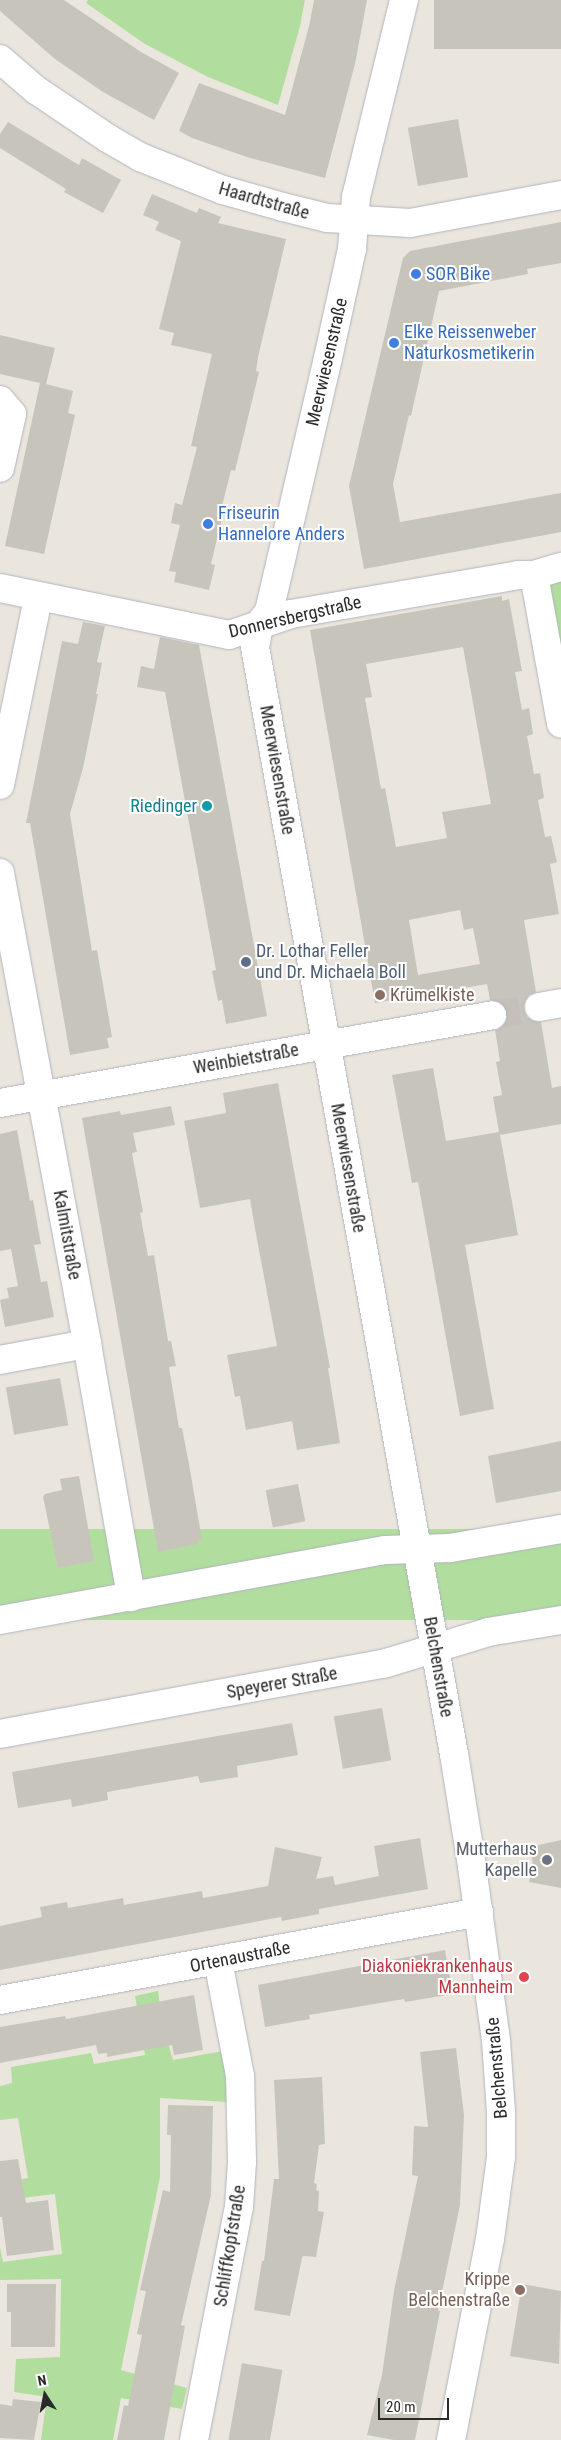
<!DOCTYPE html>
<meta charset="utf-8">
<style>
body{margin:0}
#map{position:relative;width:561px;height:2440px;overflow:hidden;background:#ebe6dd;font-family:"Roboto Condensed",sans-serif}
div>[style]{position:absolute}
.green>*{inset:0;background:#b1de9e;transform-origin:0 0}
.building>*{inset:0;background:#c7c4bc;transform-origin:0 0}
.minor-tunnel>*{height:28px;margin-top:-14px;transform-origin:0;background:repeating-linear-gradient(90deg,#c4c0b9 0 28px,transparent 0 42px)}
.roads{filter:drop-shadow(0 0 1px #b1b3bd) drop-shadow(0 0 1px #b1b3bd)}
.minor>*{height:28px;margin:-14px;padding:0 14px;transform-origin:14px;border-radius:14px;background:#fff}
.dots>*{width:14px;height:14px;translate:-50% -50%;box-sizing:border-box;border:2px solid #fff;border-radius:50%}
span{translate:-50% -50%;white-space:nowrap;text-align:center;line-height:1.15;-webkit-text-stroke:4px #fff;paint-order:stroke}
.street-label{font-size:18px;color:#2a2a2a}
.shop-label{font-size:18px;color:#366cbe}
.left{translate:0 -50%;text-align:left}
.culture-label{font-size:18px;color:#0d838f}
.right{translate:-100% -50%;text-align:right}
.service-label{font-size:18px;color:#4e5e75}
.education-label{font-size:18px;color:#785e54}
.worship-label{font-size:18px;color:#5b616d}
.health-label{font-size:18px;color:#be3a42}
.north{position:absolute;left:20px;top:2370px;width:50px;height:50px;-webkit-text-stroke:4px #fff;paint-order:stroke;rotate:349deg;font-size:14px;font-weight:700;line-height:20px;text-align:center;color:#2a2a2a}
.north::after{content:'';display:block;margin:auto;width:18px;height:22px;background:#2a2a2a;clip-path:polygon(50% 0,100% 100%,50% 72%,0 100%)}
.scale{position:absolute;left:378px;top:2398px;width:71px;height:22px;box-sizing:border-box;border:2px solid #2a2a2a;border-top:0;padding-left:6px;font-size:15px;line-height:18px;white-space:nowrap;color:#2a2a2a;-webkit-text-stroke:4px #fff;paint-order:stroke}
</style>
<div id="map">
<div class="green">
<div style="clip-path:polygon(88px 0,305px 0,300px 26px,278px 105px,208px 77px,145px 44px,86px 3px)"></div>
<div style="clip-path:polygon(561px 567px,561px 724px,542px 613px,549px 569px)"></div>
<div style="left:561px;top:1529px;width:91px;height:569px;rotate:90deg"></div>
<div style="clip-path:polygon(158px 1991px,163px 2026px,173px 2060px,223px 2051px,228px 2102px,160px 2098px,160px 2177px,121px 2370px,187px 2388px,182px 2409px,121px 2398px,113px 2440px,41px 2440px,47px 2397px,14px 2392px,16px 2359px,60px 2357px,61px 2279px,0 2280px,0 2248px,3px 2262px,62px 2254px,55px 2194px,6px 2200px,0 2183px,28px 2178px,18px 2118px,0 2120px,0 2086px,12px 2083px,11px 2067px,91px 2053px,94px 2064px,145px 2055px,135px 1996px)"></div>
</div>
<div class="building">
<div style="clip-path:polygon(0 0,64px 0,141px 52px,179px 73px,154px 120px,103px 92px,55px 59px,0 11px)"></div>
<div style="clip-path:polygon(314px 0,367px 0,355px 64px,325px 178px,250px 158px,192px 138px,179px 131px,199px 83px,285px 115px,309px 26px)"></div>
<div style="left:561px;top:0;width:49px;height:127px;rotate:90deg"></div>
<div style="left:458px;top:119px;width:59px;height:51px;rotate:80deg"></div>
<div style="clip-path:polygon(8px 122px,79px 165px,82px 158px,121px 180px,103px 213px,64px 192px,66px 189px,0 148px,0 134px)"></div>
<div style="clip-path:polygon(152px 194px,197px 213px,199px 208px,221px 217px,218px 223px,286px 239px,258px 357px,256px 371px,259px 372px,235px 471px,231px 470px,220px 514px,223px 514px,211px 564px,215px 565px,209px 590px,174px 582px,176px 572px,169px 571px,180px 525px,171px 523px,175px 503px,182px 505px,197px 447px,191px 446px,212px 354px,171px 345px,174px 333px,159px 329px,181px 241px,155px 230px,159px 222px,143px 215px)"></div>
<div style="clip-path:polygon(561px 222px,561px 263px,527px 269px,528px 274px,439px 291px,411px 416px,409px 415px,393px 484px,400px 522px,561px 493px,561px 532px,364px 569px,349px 486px,403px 258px,410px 251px)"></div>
<div style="clip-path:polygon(0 335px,55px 348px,46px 384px,73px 391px,68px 413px,75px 415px,44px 554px,5px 546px,40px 383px,0 374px)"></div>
<div style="clip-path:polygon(evenodd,502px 596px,502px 601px,509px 599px,522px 671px,515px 672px,522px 710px,529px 708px,533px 734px,527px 736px,534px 774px,540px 773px,544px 798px,538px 800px,545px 837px,551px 836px,557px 862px,550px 864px,559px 914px,524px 920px,536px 992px,529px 995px,525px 1001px,524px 1009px,527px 1017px,533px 1021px,541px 1022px,552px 1088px,561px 1086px,561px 1124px,500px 1135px,518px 1235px,465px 1245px,494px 1409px,460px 1416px,418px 1182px,412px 1183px,392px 1075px,433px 1068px,446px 1141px,499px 1132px,493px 1097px,502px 1095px,496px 1062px,500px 1061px,495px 1030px,502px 1027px,506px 1021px,507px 1012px,504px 1005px,498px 1001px,490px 1000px,487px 984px,375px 1003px,310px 630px,502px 596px,463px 647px,491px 804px,442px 812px,447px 838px,396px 847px,385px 788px,381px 789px,365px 698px,372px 697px,366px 664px,463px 647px,502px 596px,460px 910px,464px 930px,473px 928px,480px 964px,418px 975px,409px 920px,460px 910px)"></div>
<div style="clip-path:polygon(83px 622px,105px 626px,97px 662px,102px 663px,96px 694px,98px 694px,83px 768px,70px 814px,92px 951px,97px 950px,112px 1037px,107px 1038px,109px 1048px,70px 1055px,30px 823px,26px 823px,62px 641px,78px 644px)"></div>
<div style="clip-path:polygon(160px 637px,199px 645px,267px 1016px,226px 1024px,222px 1000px,218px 1001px,212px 971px,216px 970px,165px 692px,137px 687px,141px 666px,154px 669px)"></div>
<div style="clip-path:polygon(278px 1083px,330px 1368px,328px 1368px,340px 1443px,297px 1450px,292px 1421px,246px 1430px,240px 1396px,235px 1397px,227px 1355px,277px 1346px,256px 1234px,250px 1199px,200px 1208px,184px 1121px,226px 1113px,223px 1093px)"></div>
<div style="clip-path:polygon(171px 1106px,175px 1125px,133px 1133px,137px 1152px,132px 1153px,143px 1212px,140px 1213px,148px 1256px,154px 1255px,168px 1341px,171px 1341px,176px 1366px,169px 1367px,179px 1428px,182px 1428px,189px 1464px,202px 1540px,197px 1541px,197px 1544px,158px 1552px,82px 1118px,120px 1111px,121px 1115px)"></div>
<div style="clip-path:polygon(17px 1130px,30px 1201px,33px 1200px,41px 1244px,34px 1245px,41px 1282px,47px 1281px,54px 1317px,5px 1327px,0 1300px,9px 1298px,7px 1288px,18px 1286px,11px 1249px,0 1251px,0 1134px)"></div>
<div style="left:60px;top:1378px;width:48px;height:55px;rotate:80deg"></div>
<div style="clip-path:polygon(561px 1441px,561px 1491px,496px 1503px,488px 1456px)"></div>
<div style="clip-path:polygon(79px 1476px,94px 1561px,58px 1568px,43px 1497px,45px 1494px,62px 1490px,60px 1479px)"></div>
<div style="left:298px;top:1484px;width:38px;height:33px;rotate:79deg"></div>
<div style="left:382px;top:1708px;width:53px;height:49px;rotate:80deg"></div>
<div style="clip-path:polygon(292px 1723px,298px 1755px,237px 1766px,238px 1777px,200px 1783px,198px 1776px,107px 1792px,108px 1800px,72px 1807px,71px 1799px,18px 1808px,12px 1772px)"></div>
<div style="clip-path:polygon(420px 1838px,428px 1889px,319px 1909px,319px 1914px,282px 1921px,281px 1917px,0 1970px,0 1926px,42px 1917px,40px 1907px,67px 1902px,68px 1908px,123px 1898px,124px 1905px,202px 1891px,203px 1898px,268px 1886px,275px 1847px,322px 1857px,316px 1879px,333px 1876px,335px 1885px,379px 1876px,374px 1846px)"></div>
<div style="clip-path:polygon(561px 1840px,561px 1888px,529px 1882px,533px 1865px,530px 1847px)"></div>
<div style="clip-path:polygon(445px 1950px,453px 1994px,405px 2002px,404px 1999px,309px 2015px,310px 2019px,265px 2027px,258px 1985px)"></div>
<div style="clip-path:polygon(194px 1995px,203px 2050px,174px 2055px,172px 2045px,107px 2057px,107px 2053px,98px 2054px,96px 2045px,0 2063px,0 2027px,65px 2016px,66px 2019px)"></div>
<div style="clip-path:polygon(456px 2048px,464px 2115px,460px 2205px,438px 2311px,440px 2311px,415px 2440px,394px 2440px,367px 2435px,382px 2375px,394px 2291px,418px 2176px,412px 2175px,414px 2126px,428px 2127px,420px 2052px)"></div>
<div style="clip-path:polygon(322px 2077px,325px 2144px,319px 2145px,314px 2183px,317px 2184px,316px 2190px,319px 2191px,318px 2211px,324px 2212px,316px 2257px,303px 2256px,302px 2258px,290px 2316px,254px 2310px,262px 2261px,264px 2261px,274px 2179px,279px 2179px,274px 2080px)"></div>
<div style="clip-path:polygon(168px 2105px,213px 2106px,211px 2195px,181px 2325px,185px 2326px,164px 2440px,117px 2440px,124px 2405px,128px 2406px,142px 2335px,137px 2334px,146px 2291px,140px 2290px,163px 2190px,170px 2192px,171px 2135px,167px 2135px)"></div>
<div style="clip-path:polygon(18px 2159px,26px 2203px,48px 2200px,54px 2250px,7px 2256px,2px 2217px,0 2217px,0 2161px)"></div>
<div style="clip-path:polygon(7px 2284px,56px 2284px,55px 2347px,11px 2347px,11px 2312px,7px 2312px)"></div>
<div style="clip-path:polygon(522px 2284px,561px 2291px,559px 2364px,510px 2356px)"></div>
<div style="left:242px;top:2363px;width:41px;height:78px;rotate:10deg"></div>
<div style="clip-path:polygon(13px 2399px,41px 2402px,34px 2440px,0 2438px,0 2404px,12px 2406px)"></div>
</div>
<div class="minor-tunnel">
<div style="left:492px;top:1015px;width:48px;rotate:-9.7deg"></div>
</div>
<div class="roads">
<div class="minor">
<div style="left:404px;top:0;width:203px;rotate:103.7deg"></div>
<div style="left:356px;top:197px;width:52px;rotate:94.4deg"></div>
<div style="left:352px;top:249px;width:112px;rotate:102.4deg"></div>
<div style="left:328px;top:358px;width:260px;rotate:103.1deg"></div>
<div style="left:269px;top:611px;width:17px;rotate:126deg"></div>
<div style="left:259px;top:625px;width:22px;rotate:100deg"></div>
<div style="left:255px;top:647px;width:1125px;rotate:79.81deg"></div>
<div style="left:454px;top:1754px;width:114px;rotate:80.9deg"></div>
<div style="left:472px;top:1867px;width:176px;rotate:82.1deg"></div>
<div style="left:496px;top:2041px;width:71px;rotate:86deg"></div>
<div style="left:501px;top:2112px;width:45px;rotate:90deg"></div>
<div style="left:501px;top:2157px;width:83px;rotate:97.6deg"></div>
<div style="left:490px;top:2239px;width:205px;rotate:101deg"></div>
<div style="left:0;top:59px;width:48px;rotate:40.7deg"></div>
<div style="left:36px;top:90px;width:88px;rotate:33.9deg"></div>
<div style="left:109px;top:139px;width:36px;rotate:30deg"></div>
<div style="left:140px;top:157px;width:89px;rotate:21.7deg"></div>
<div style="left:223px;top:190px;width:62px;rotate:15.8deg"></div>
<div style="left:283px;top:207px;width:45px;rotate:14deg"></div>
<div style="left:327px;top:218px;width:83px;rotate:3.4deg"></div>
<div style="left:410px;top:223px;width:154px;rotate:-10.5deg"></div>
<div style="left:0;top:400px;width:18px;rotate:49deg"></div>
<div style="left:12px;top:414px;width:55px;rotate:102.5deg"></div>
<div style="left:534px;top:575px;width:151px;rotate:79.7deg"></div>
<div style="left:0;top:588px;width:234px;rotate:11.6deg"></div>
<div style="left:229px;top:635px;width:65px;rotate:-18.7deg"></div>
<div style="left:291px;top:614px;width:230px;rotate:-9.7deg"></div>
<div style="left:518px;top:575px;width:16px"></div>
<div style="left:534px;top:575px;width:28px;rotate:-17deg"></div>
<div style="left:0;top:785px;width:191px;rotate:-78.5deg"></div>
<div style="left:0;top:873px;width:479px;rotate:79.5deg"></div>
<div style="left:87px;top:1344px;width:257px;rotate:80.1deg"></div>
<div style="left:539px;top:1007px;width:22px;rotate:-10deg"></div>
<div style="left:0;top:1103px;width:500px;rotate:-10.1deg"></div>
<div style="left:0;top:1360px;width:88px;rotate:-10.4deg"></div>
<div style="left:0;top:1620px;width:391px;rotate:-10.3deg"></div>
<div style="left:385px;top:1550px;width:65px;rotate:-1.8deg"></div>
<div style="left:450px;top:1548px;width:113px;rotate:-9.7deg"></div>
<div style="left:0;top:1734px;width:389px;rotate:-10.4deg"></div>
<div style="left:383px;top:1664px;width:110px;rotate:-16.9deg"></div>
<div style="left:488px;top:1632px;width:74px;rotate:-9.3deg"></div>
<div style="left:0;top:2000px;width:487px;rotate:-10.4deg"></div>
<div style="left:194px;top:2440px;width:237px;rotate:-79.1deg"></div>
<div style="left:239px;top:2207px;width:45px;rotate:-86.2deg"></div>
<div style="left:242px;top:2162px;width:86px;rotate:-91.3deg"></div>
<div style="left:240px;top:2076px;width:117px;rotate:-100.8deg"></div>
</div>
</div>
<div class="dots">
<div style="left:416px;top:274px;background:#3f7fe0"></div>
<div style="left:394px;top:343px;background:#3f7fe0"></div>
<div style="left:208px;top:524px;background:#3f7fe0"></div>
<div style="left:207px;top:806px;background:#0f9aa8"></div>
<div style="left:246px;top:962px;background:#5c6f8a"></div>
<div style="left:380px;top:995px;background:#8d6e63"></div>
<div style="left:547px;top:1860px;background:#6b7280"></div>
<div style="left:524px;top:1977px;background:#e0444e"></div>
<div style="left:520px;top:2290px;background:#8d6e63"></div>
</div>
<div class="street-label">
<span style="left:264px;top:201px;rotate:16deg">Haardtstraße</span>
<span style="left:327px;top:362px;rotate:-77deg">Meerwiesenstraße</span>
<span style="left:295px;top:617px;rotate:-13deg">Donnersbergstraße</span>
<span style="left:277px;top:770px;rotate:80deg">Meerwiesenstraße</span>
<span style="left:246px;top:1059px;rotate:-10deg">Weinbietstraße</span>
<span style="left:348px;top:1168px;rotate:80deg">Meerwiesenstraße</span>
<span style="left:67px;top:1235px;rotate:80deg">Kalmitstraße</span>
<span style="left:438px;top:1667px;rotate:80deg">Belchenstraße</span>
<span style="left:282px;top:1683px;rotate:-10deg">Speyerer Straße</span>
<span style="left:240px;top:1957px;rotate:-11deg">Ortenaustraße</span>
<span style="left:497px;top:2068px;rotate:-95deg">Belchenstraße</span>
<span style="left:230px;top:2246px;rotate:-81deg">Schliffkopfstraße</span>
</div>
<div class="shop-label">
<span class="left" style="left:426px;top:274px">SOR Bike</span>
<span class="left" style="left:404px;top:343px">Elke Reissenweber<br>Naturkosmetikerin</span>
<span class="left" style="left:218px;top:524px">Friseurin<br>Hannelore Anders</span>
</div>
<div class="culture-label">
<span class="right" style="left:197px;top:806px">Riedinger</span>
</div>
<div class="service-label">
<span class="left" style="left:256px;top:962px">Dr. Lothar Feller<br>und Dr. Michaela Boll</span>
</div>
<div class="education-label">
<span class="left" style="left:390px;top:995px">Krümelkiste</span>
<span class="right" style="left:510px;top:2290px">Krippe<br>Belchenstraße</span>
</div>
<div class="worship-label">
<span class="right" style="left:537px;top:1860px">Mutterhaus<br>Kapelle</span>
</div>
<div class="health-label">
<span class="right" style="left:513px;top:1977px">Diakoniekrankenhaus<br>Mannheim</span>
</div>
<div class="north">N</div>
<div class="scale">20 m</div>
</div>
